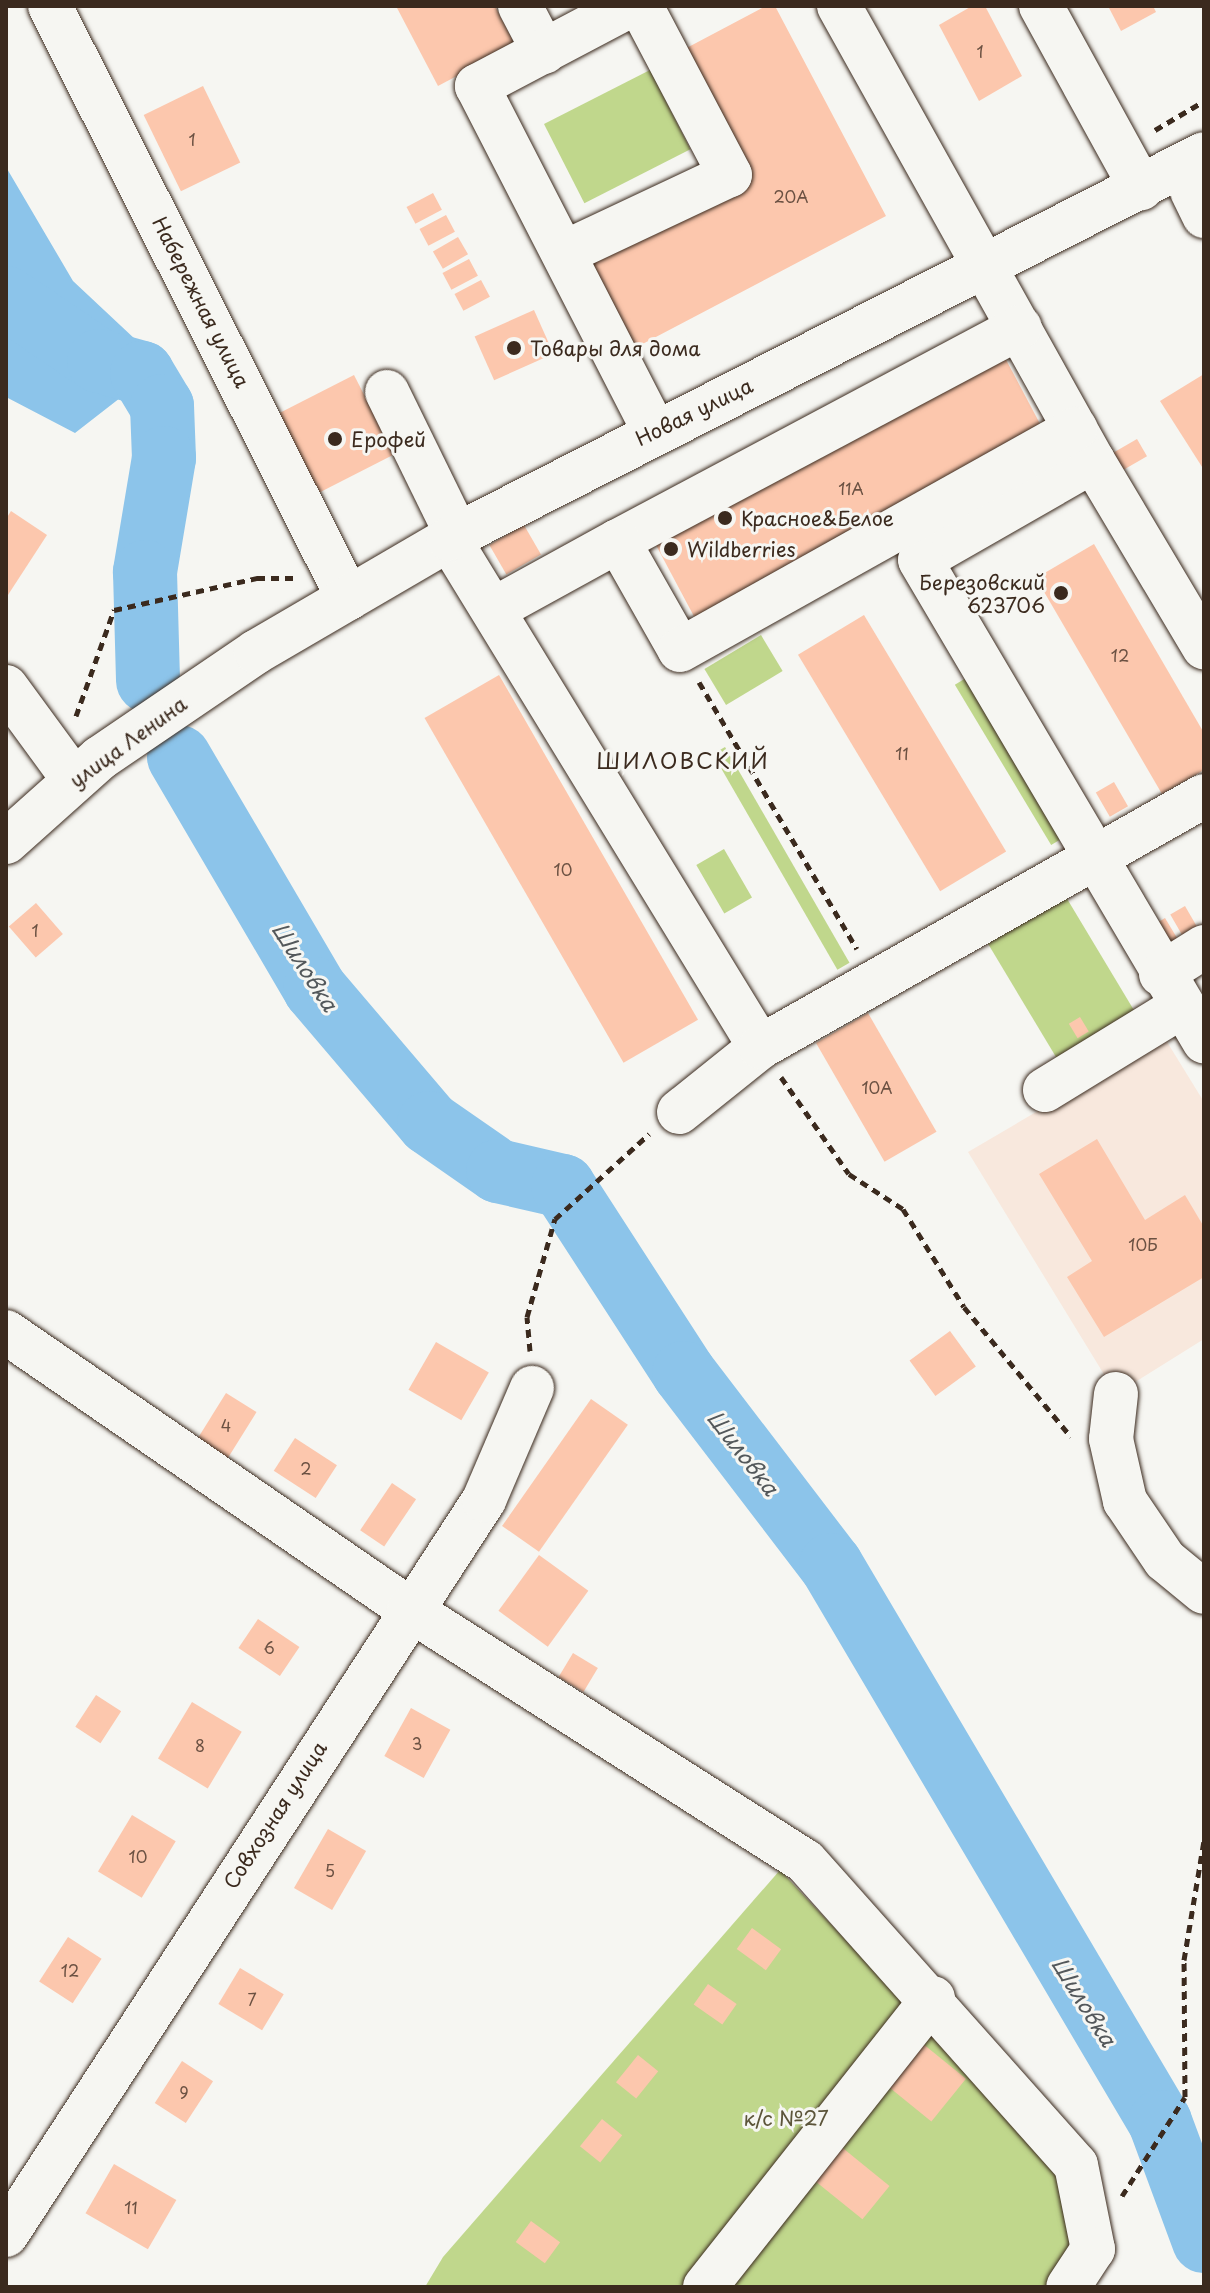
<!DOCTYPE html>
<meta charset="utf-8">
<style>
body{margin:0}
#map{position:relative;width:1210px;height:2293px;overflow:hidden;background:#f6f6f2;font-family:"Playpen Sans",sans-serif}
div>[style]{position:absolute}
.built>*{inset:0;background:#f8e8dd}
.green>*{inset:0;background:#c0d78c;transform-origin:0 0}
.water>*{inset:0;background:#8cc4ea}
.river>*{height:64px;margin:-32px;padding:0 32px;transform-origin:32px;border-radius:32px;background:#8cc4ea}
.building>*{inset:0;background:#fcc7ad;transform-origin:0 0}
.path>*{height:5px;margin-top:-2.5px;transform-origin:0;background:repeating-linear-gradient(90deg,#3b2a1e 0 8px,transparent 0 14px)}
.roads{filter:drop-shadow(0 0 2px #3b2a1e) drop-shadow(0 0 2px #3b2a1e)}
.minor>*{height:44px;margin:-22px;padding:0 22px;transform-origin:22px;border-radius:22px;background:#f6f6f2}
.dots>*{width:22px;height:22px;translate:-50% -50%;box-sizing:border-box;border:4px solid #f6f6f2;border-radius:50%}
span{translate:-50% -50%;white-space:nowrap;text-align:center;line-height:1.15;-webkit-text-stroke:6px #f6f6f2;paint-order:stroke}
.number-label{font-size:16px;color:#6b5142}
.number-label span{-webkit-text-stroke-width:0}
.street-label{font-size:20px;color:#3b2a1e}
.poi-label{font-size:20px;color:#3b2a1e}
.left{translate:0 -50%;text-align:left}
.right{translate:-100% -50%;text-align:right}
.park-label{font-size:20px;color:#5c553a}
.neighbourhood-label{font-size:22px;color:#3b2a1e;letter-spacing:2px}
.water-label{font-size:22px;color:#53585b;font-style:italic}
.frame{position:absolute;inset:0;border:8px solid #3b2a1e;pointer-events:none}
</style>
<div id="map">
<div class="built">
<div style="clip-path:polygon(1164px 1037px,1204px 1102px,1204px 1339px,1116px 1394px,968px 1152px)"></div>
</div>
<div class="green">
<div style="left:650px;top:70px;width:89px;height:119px;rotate:63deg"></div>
<div style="left:761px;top:635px;width:42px;height:66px;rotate:59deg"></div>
<div style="left:966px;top:678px;width:187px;height:13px;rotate:59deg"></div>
<div style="left:725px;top:747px;width:249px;height:14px;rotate:60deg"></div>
<div style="left:724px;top:849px;width:56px;height:32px;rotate:60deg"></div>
<div style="left:1066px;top:897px;width:139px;height:91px;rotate:59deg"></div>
<div style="clip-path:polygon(780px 1870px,1056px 2164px,1073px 2247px,1046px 2287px,425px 2287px,443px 2257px)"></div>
</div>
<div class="water">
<div style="clip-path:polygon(6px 167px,73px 281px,152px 355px,188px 434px,164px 458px,147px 413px,120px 398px,75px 433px,6px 397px)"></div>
</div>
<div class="river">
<div style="left:6px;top:298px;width:112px;rotate:34.1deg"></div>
<div style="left:99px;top:361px;width:45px;rotate:15.6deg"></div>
<div style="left:142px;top:373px;width:39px;rotate:59deg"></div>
<div style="left:162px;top:406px;width:52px;rotate:87.8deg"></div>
<div style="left:164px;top:458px;width:116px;rotate:99.5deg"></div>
<div style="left:145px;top:572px;width:109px;rotate:88.4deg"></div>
<div style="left:179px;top:757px;width:269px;rotate:59.6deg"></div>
<div style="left:315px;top:989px;width:176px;rotate:49.6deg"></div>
<div style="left:429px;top:1123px;width:84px;rotate:34.8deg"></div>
<div style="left:498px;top:1171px;width:67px;rotate:13deg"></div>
<div style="left:563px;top:1186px;width:223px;rotate:57.1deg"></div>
<div style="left:684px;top:1373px;width:242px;rotate:52.6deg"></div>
<div style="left:831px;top:1565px;width:647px;rotate:59.43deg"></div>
<div style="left:1160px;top:2122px;width:127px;rotate:69.7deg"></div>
</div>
<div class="building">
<div style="clip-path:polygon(396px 6px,495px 6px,515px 45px,438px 86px)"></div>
<div style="clip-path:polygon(766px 6px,775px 6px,886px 216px,633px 349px,586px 259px,745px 176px,679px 52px)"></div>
<div style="clip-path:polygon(972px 6px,985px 6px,1022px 76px,979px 101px,939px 25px)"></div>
<div style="clip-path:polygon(1108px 6px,1153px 6px,1156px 12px,1121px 31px)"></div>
<div style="left:203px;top:86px;width:85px;height:66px;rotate:64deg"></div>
<div style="left:433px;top:193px;width:19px;height:30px;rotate:62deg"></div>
<div style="left:446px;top:215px;width:19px;height:30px;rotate:62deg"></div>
<div style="left:458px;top:237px;width:20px;height:29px;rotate:60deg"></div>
<div style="left:469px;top:259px;width:19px;height:30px;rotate:62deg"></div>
<div style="left:481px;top:280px;width:19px;height:30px;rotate:62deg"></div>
<div style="left:534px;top:310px;width:48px;height:65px;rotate:66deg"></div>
<div style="left:1004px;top:356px;width:86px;height:396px;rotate:62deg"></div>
<div style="clip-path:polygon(1204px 374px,1204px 470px,1160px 401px)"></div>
<div style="left:354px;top:375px;width:89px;height:88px;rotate:63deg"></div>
<div style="left:1137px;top:439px;width:20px;height:34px;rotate:60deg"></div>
<div style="clip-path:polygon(11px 511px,47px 535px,6px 598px,6px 519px)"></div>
<div style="left:524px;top:525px;width:34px;height:40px;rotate:60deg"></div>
<div style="clip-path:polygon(1094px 544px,1204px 733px,1204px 770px,1162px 794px,1036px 578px)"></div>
<div style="left:864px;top:615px;width:276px;height:77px;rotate:59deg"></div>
<div style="left:499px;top:675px;width:398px;height:86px;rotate:60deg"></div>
<div style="left:1114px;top:782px;width:28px;height:21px;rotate:60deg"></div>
<div style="left:36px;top:903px;width:41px;height:36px;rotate:49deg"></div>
<div style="left:1185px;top:906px;width:28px;height:17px;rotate:60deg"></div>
<div style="left:1165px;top:918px;width:29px;height:17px;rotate:59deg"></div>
<div style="left:868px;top:1013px;width:137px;height:60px;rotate:60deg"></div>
<div style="left:1080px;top:1017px;width:17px;height:13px;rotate:59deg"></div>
<div style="clip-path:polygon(1097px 1139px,1145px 1220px,1185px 1195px,1204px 1227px,1204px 1277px,1104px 1337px,1067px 1277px,1092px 1261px,1039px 1174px)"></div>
<div style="left:950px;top:1331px;width:44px;height:50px;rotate:54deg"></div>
<div style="left:436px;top:1342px;width:61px;height:55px;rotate:30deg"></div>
<div style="left:226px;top:1393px;width:36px;height:55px;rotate:32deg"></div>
<div style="left:591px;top:1399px;width:45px;height:155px;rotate:35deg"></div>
<div style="left:295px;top:1438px;width:50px;height:39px;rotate:33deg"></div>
<div style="left:392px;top:1483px;width:29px;height:57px;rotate:34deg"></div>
<div style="left:539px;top:1555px;width:61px;height:69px;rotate:36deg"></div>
<div style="left:258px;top:1619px;width:50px;height:35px;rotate:34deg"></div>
<div style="left:573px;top:1653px;width:29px;height:28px;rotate:31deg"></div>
<div style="left:96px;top:1695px;width:30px;height:38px;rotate:33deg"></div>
<div style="left:192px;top:1702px;width:58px;height:66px;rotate:31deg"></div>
<div style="left:411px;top:1708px;width:45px;height:55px;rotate:29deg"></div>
<div style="left:132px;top:1815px;width:51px;height:66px;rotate:31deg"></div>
<div style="left:328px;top:1829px;width:44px;height:68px;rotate:30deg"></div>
<div style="left:752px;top:1928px;width:36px;height:26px;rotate:36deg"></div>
<div style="left:68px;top:1937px;width:40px;height:53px;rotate:33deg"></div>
<div style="left:240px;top:1968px;width:51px;height:42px;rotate:31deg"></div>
<div style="left:708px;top:1984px;width:35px;height:25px;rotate:35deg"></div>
<div style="left:917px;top:2039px;width:63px;height:55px;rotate:39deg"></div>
<div style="left:638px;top:2055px;width:26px;height:35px;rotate:39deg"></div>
<div style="left:182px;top:2061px;width:37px;height:50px;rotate:33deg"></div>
<div style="left:602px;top:2119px;width:26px;height:35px;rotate:39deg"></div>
<div style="left:839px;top:2145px;width:65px;height:43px;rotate:39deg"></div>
<div style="left:114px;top:2164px;width:72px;height:57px;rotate:30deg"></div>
<div style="left:531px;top:2221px;width:36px;height:26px;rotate:36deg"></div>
</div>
<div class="path">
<div style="left:1155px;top:130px;width:57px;rotate:-30.6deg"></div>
<div style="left:699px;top:682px;width:310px;rotate:59.4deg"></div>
<div style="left:76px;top:716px;width:113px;rotate:-70.3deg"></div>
<div style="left:114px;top:610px;width:147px;rotate:-12.6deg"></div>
<div style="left:257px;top:578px;width:37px"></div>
<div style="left:781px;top:1077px;width:118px;rotate:55deg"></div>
<div style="left:849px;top:1174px;width:64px;rotate:32.9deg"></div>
<div style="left:903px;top:1209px;width:115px;rotate:58.1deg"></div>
<div style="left:964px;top:1307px;width:168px;rotate:50.5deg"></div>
<div style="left:530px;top:1351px;width:34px;rotate:-95deg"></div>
<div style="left:527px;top:1317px;width:102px;rotate:-74.1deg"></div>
<div style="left:555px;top:1219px;width:127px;rotate:-42.1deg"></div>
<div style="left:1122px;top:2196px;width:117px;rotate:-57.5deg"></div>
<div style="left:1185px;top:2097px;width:137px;rotate:-90.4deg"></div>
<div style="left:1184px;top:1960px;width:121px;rotate:-80.5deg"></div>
</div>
<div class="roads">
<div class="minor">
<div style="left:50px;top:6px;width:663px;rotate:63.28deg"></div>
<div style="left:520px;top:6px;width:52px;rotate:62.4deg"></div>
<div style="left:629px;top:6px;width:172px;rotate:152.2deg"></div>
<div style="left:477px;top:86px;width:388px;rotate:62.8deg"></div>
<div style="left:839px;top:6px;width:521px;rotate:60.83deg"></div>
<div style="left:1093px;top:461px;width:199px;rotate:150.2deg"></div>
<div style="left:920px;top:560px;width:559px;rotate:59.44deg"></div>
<div style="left:1041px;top:6px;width:208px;rotate:61.2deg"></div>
<div style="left:1192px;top:191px;width:28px;rotate:64deg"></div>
<div style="left:566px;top:252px;width:181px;rotate:-25.2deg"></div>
<div style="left:730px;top:175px;width:191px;rotate:-117.8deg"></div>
<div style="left:387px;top:392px;width:159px;rotate:63.9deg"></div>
<div style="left:1093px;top:461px;width:217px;rotate:59.2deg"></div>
<div style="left:449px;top:539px;width:596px;rotate:58.52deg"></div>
<div style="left:618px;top:541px;width:455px;rotate:-28deg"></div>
<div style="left:496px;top:608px;width:139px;rotate:-28.8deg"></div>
<div style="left:618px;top:541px;width:125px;rotate:60.4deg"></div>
<div style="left:680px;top:650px;width:453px;rotate:-29.2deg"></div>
<div style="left:6px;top:687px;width:115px;rotate:53.8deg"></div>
<div style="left:6px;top:842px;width:126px;rotate:-41.8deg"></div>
<div style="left:100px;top:758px;width:189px;rotate:-34.2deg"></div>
<div style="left:256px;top:652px;width:224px;rotate:-30.3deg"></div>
<div style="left:449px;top:539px;width:847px;rotate:-27.02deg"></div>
<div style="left:1161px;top:974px;width:51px;rotate:-32.1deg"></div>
<div style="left:1045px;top:1090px;width:161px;rotate:-31.5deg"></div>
<div style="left:679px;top:1112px;width:104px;rotate:-38.7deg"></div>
<div style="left:760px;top:1047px;width:510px;rotate:-29.48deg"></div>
<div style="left:6px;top:1332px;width:489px;rotate:34.5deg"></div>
<div style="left:409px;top:1609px;width:469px;rotate:32.5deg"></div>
<div style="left:805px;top:1861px;width:407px;rotate:48.3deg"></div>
<div style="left:1076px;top:2165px;width:86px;rotate:78.6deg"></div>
<div style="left:1093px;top:2249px;width:45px;rotate:123.3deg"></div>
<div style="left:1116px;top:1394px;width:45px;rotate:96.3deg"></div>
<div style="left:1111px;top:1439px;width:64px;rotate:77.3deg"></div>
<div style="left:1125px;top:1501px;width:71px;rotate:55.9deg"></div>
<div style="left:1165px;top:1560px;width:50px;rotate:39.4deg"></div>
<div style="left:6px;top:2235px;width:877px;rotate:-56.96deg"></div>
<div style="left:484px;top:1500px;width:122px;rotate:-66.8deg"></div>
<div style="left:705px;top:2287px;width:368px;rotate:-51.7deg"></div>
</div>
</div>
<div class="dots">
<div style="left:514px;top:348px;background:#3b2a1e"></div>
<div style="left:335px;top:439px;background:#3b2a1e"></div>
<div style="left:725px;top:518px;background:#3b2a1e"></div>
<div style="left:671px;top:549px;background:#3b2a1e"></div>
<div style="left:1061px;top:593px;background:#3b2a1e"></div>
</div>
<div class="number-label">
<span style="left:980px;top:51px">1</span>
<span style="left:192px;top:139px">1</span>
<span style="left:791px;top:196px">20А</span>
<span style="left:851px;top:488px">11А</span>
<span style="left:1120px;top:655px">12</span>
<span style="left:902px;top:753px">11</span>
<span style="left:563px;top:869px">10</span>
<span style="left:35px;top:930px">1</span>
<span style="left:877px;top:1087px">10А</span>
<span style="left:1143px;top:1244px">10Б</span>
<span style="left:226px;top:1425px">4</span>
<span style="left:306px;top:1468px">2</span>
<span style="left:269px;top:1647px">6</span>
<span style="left:417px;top:1743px">3</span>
<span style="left:200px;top:1745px">8</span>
<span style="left:138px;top:1856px">10</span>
<span style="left:330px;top:1870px">5</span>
<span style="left:70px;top:1970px">12</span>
<span style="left:252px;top:1999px">7</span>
<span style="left:184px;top:2092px">9</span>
<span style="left:131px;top:2207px">11</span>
</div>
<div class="street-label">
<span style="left:201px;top:302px;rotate:63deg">Набережная улица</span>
<span style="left:694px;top:412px;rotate:-26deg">Новая улица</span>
<span style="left:128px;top:742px;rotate:-36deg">улица Ленина</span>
<span style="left:275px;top:1815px;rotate:-57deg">Совхозная улица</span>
</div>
<div class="poi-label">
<span class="left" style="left:530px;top:348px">Товары для дома</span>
<span class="left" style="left:351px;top:439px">Ерофей</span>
<span class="left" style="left:741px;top:518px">Красное&amp;Белое</span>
<span class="left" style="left:687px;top:549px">Wildberries</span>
<span class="right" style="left:1045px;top:594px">Березовский<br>623706</span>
</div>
<div class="park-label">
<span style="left:786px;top:2118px">к/с №27</span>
</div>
<div class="neighbourhood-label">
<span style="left:683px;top:760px">ШИЛОВСКИЙ</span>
</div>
<div class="water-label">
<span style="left:306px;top:966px;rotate:57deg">Шиловка</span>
<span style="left:744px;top:1452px;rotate:52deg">Шиловка</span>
<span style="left:1085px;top:2001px;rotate:58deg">Шиловка</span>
</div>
<div class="frame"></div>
</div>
